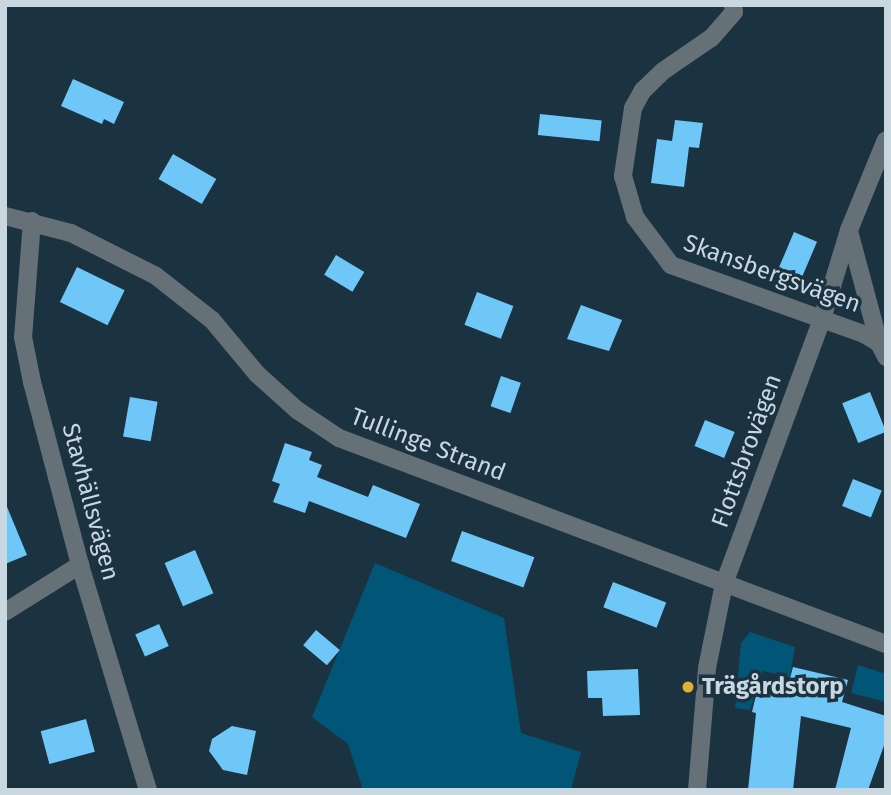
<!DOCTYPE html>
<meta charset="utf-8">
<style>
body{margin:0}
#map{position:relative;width:891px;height:795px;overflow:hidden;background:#1b3341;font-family:"Fira Sans",sans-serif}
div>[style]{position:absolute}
.green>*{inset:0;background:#015577}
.building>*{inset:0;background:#6fc7f8;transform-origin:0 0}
.minor>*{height:18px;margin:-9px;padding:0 9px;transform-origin:9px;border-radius:9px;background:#657077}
.dots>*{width:19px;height:19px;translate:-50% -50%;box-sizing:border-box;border:4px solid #1b3341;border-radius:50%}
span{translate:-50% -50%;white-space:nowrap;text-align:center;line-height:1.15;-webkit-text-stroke:7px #1b3341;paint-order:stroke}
.street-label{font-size:24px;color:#c9d7e0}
.poi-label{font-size:24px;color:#c9d7e0;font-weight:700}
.left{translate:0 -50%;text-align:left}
.frame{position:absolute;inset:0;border:7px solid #c9d7e0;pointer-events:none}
</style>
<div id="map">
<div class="green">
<div style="clip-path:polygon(375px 563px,504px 618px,521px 733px,581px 752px,571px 790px,363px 790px,348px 744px,312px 717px)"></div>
<div style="clip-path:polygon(750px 632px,795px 647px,790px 677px,763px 671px,750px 710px,735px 708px,741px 643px)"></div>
<div style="clip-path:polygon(858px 665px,886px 674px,886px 702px,851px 693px)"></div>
</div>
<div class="building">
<div style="clip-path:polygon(73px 79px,124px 102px,114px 124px,104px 119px,102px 124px,61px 106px)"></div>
<div style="left:540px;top:114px;width:62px;height:21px;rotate:6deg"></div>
<div style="clip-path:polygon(675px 120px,703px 123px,699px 148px,689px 147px,684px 187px,651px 183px,657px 139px,672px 141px)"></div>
<div style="left:173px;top:154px;width:50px;height:29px;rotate:30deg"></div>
<div style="left:794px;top:232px;width:25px;height:43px;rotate:23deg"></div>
<div style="left:336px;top:255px;width:33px;height:23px;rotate:31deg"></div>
<div style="left:77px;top:267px;width:53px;height:39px;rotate:26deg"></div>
<div style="left:477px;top:292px;width:39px;height:35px;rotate:21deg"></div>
<div style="clip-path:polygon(581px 305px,622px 320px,609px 351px,567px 339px)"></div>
<div style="left:501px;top:376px;width:21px;height:32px;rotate:19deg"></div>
<div style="left:870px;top:392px;width:43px;height:30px;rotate:68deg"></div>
<div style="left:130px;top:397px;width:28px;height:40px;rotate:10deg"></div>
<div style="left:705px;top:420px;width:32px;height:28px;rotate:22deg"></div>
<div style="clip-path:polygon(285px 443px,312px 452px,309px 460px,322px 465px,317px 477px,368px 497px,373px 485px,420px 504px,406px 538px,309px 501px,305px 513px,273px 502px,280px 484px,272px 481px)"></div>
<div style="left:853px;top:479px;width:31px;height:29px;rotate:22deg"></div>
<div style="clip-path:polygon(5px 502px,27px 555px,5px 564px)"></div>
<div style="left:462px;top:531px;width:77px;height:32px;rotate:20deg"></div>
<div style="left:195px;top:550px;width:47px;height:33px;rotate:67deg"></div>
<div style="left:613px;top:582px;width:57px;height:27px;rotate:21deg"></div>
<div style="left:159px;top:624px;width:24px;height:26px;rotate:66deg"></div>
<div style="left:316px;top:630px;width:31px;height:20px;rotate:40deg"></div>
<div style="clip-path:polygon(793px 667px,848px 680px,842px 702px,886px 716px,886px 740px,868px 790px,835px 790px,851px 728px,801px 716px,793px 790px,748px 790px,756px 713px,752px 712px,760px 679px,788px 686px)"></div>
<div style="clip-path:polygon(638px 669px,640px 715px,603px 716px,602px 698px,588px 698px,587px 671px)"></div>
<div style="left:86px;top:719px;width:34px;height:47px;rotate:75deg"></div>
<div style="clip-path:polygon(232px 726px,256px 731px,247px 775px,223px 770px,209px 751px,212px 739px)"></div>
</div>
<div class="minor">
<div style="left:733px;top:5px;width:7px;rotate:82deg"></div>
<div style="left:734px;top:12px;width:35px;rotate:131deg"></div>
<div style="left:711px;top:38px;width:58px;rotate:145.5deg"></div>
<div style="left:663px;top:71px;width:28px;rotate:136deg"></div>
<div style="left:643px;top:90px;width:21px;rotate:119deg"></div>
<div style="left:633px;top:108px;width:69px;rotate:98.4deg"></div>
<div style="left:623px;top:176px;width:43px;rotate:73.7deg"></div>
<div style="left:635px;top:217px;width:60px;rotate:53.1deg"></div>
<div style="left:671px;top:265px;width:205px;rotate:19.7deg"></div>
<div style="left:864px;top:334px;width:17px;rotate:31deg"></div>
<div style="left:879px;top:343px;width:16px;rotate:63deg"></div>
<div style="left:5px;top:216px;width:68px;rotate:14.4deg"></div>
<div style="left:71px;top:233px;width:95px;rotate:26.8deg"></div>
<div style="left:156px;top:276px;width:71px;rotate:38.2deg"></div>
<div style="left:212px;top:320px;width:70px;rotate:50.2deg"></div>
<div style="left:257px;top:374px;width:54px;rotate:42deg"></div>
<div style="left:297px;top:410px;width:50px;rotate:33.7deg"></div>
<div style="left:339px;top:438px;width:585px;rotate:20.64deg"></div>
<div style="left:32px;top:221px;width:116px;rotate:94.4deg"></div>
<div style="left:23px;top:337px;width:46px;rotate:78.7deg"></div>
<div style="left:32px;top:382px;width:189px;rotate:75.3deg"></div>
<div style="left:80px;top:565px;width:235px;rotate:73.2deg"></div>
<div style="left:849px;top:231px;width:116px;rotate:75deg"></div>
<div style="left:5px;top:612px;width:89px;rotate:-32.1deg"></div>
<div style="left:697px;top:790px;width:122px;rotate:-85.3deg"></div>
<div style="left:707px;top:668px;width:86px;rotate:-78.6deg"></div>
<div style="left:724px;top:584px;width:283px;rotate:-69.7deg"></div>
<div style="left:822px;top:319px;width:93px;rotate:-73.1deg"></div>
<div style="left:849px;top:230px;width:97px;rotate:-67.7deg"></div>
</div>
<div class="dots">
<div style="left:688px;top:687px;background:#e1af34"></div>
</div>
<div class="street-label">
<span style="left:772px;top:274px;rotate:20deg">Skansbergsvägen</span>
<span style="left:428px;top:445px;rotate:21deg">Tullinge Strand</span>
<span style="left:747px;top:451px;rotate:-70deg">Flottsbrovägen</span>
<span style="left:90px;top:502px;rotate:75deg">Stavhällsvägen</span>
</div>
<div class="poi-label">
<span class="left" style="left:702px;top:687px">Trägårdstorp</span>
</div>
<div class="frame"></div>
</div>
